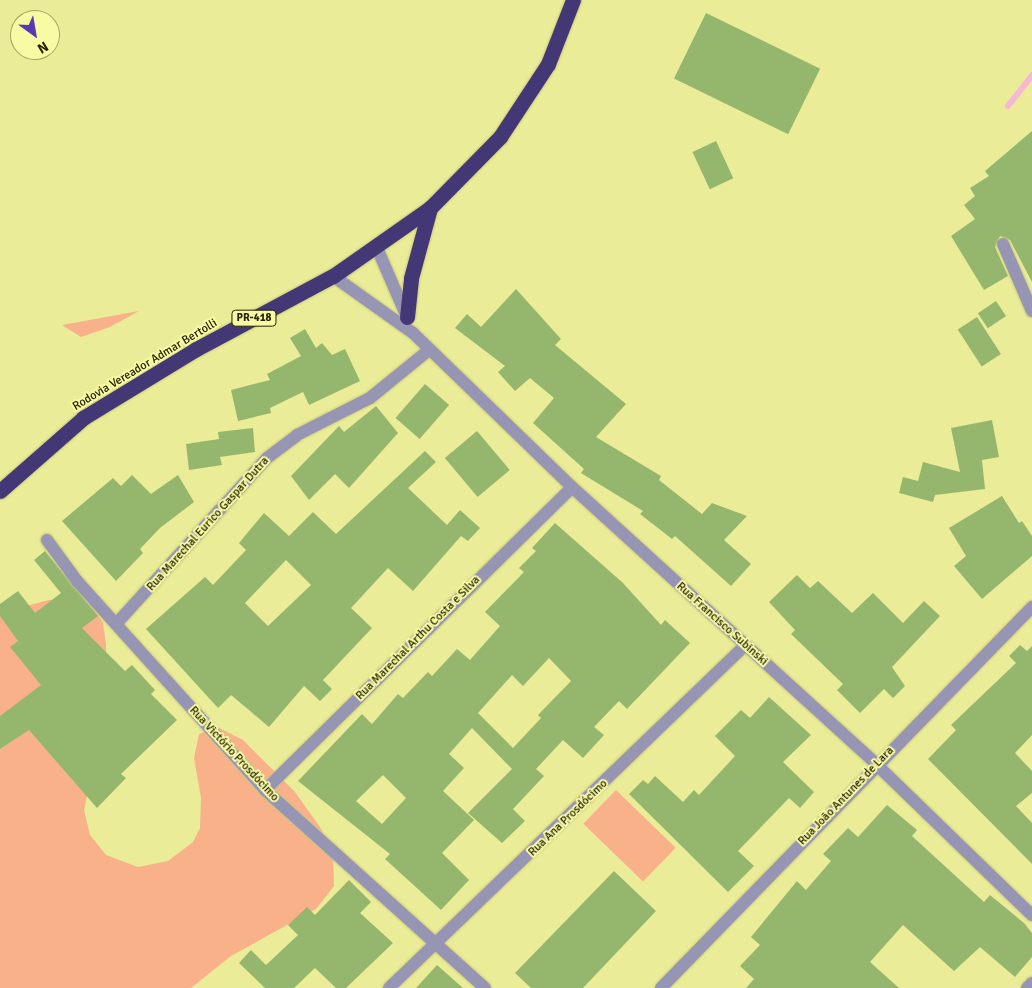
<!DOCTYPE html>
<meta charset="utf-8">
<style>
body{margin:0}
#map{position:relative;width:1032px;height:988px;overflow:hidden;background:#ebec97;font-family:Signika,sans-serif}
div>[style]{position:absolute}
.green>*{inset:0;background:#f9b18a;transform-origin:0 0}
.stream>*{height:6px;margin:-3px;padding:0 3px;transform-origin:3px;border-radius:3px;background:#f6b8d5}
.building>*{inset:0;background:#95b76d;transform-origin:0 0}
.roads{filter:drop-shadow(0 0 1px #c7c87c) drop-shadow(0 0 1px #c7c87c)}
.minor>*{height:12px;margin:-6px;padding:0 6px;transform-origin:6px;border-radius:6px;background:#9795b4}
.highway>*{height:15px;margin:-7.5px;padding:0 7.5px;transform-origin:7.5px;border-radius:7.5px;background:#433875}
span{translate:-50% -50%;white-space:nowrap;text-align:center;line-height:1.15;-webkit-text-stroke:4px #f9faa4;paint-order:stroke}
.shield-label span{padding:1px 4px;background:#f9faa4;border:1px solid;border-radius:4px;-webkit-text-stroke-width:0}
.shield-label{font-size:11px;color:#242301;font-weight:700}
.street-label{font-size:12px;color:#242301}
.north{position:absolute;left:10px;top:10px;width:50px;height:50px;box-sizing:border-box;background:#f9faa4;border:1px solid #a4a463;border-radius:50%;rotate:148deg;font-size:14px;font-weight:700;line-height:20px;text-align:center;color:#242301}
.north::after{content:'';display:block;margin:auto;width:18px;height:22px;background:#5839b1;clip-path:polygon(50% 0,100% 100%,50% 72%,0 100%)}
</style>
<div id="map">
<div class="green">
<div style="clip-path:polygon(139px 311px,110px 327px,81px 337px,62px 325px)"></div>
<div style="clip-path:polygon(79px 599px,91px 604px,103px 623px,106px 644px,106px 702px,84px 810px,90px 835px,106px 855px,138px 867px,168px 861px,193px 842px,200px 828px,201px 798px,194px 758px,199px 734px,217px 727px,243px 740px,295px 792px,320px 827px,333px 854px,334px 886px,316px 909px,231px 956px,191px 988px,0 988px,0 613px,49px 600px)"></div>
<div style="left:616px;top:790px;width:83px;height:47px;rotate:44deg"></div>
</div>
<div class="stream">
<div style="left:1008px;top:106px;width:39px;rotate:-52deg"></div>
</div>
<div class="building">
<div style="left:706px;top:13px;width:127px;height:73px;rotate:26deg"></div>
<div style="clip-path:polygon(1032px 131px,1032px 282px,1010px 240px,1000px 236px,995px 247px,1008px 276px,984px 290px,951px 236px,975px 219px,964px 205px,975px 196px,970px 188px,989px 176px,985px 171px)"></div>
<div style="left:716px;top:141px;width:41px;height:26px;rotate:65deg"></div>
<div style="clip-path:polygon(516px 289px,561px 339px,555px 345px,626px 404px,596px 437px,661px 476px,659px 480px,702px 514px,712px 503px,747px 516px,724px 540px,751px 564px,731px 586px,675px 536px,672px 539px,640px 514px,643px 511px,581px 473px,584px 469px,533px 423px,554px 398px,530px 378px,515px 391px,498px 372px,505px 366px,455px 328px,467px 314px,481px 327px)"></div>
<div style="left:996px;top:301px;width:18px;height:22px;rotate:56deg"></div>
<div style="left:977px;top:317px;width:44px;height:23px;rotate:57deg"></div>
<div style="clip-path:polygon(305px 329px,316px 348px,322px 343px,332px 355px,345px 349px,360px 381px,309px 405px,303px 392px,270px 408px,271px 413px,238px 421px,231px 390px,270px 380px,267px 374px,301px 356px,290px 338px)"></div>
<div style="left:425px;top:384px;width:32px;height:45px;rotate:41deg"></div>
<div style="clip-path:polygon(376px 406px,398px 433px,349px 488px,335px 474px,309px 500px,291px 476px,339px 426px,344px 432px)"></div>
<div style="clip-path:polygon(992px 420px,999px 457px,982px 460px,985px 489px,935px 495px,933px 502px,899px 493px,903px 477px,918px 481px,923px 462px,960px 472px,951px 428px)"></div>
<div style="clip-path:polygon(253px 428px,255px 452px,220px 457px,222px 465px,189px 470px,186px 444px,219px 439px,218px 432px)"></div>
<div style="left:477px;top:431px;width:51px;height:42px;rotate:50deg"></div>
<div style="clip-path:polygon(evenodd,425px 451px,436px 462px,408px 488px,447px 525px,460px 510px,480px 528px,468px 541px,461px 536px,413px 591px,388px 568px,351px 608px,372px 628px,323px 680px,332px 689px,320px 701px,304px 686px,269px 727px,231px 695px,218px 708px,146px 629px,205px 577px,213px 585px,246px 550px,239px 543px,264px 513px,289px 536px,313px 512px,336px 534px,425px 451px,286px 560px,311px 585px,268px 626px,245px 603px,286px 560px)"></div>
<div style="clip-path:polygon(132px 475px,151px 494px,178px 475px,194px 502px,160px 528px,140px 549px,143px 553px,116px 581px,62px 521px,113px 478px,121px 486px)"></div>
<div style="clip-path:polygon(1002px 496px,1019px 523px,1022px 521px,1032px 536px,1032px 556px,982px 599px,954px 566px,966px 556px,949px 528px)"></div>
<div style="clip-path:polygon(evenodd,555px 523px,623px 583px,661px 625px,665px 620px,690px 643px,627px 709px,619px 701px,594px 727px,604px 735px,583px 758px,563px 740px,536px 769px,544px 776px,513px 809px,525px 821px,502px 843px,468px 813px,512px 769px,472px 728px,449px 754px,464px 768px,443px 791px,474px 820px,442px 853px,469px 880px,441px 910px,385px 859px,390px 854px,298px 781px,362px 714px,372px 724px,398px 694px,403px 698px,428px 672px,432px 676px,457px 649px,470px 660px,500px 626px,485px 612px,524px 572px,519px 568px,536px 551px,532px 548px,555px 523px,549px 658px,571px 681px,538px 715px,541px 718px,513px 748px,478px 713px,512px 675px,523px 686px,549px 658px,555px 523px,383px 775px,406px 798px,382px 824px,356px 801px,383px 775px)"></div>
<div style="clip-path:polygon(45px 551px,98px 616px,82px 628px,125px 671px,132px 665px,155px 690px,151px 694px,177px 720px,121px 774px,126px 778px,97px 808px,29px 730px,0 749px,0 716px,41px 685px,10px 647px,18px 641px,0 616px,0 604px,18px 591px,35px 613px,61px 593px,34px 560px)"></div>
<div style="clip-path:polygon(797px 575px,810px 588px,818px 581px,852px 613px,873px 593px,903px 623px,924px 601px,940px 616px,892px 667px,905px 686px,893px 698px,884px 689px,860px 713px,837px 690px,843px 684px,791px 634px,795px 630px,769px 602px)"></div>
<div style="clip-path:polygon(1020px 645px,1027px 651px,1032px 646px,1032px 735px,1015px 753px,1032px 771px,1032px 793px,1016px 806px,1032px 823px,1032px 864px,928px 759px,956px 730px,951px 725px,1016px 663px,1009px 656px)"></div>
<div style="clip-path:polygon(769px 697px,811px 735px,783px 762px,814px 792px,800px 808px,789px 798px,738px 851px,754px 866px,728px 892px,629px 794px,643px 780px,648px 784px,655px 776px,683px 802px,694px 790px,699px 795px,735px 756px,715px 736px,741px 710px,750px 718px)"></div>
<div style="clip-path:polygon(887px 805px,917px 830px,912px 836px,984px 902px,990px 895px,1024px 923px,1032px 933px,1032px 957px,1015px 977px,980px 947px,954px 971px,903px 925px,870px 962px,899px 988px,746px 988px,754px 979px,740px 966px,760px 945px,751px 937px,797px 881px,806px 890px,831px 861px,823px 854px,848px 828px,858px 837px)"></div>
<div style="clip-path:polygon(614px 871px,656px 911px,583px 988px,531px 988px,515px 973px)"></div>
<div style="clip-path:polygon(349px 880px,371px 902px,360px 913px,393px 943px,346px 988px,336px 988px,315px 968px,294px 988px,265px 988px,239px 963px,251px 950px,266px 965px,298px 935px,288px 925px,307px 907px,315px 915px)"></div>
<div style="clip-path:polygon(437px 965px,463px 988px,416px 988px)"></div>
</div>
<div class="roads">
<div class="minor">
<div style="left:1003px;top:244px;width:73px;rotate:66.6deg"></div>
<div style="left:377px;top:248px;width:75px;rotate:66.5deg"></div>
<div style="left:333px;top:276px;width:98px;rotate:35.5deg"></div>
<div style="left:413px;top:333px;width:221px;rotate:44.1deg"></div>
<div style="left:572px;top:487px;width:411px;rotate:42.3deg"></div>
<div style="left:876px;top:764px;width:217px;rotate:44.1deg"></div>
<div style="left:47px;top:540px;width:51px;rotate:53.8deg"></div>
<div style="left:77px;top:581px;width:281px;rotate:48deg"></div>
<div style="left:265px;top:790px;width:296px;rotate:42deg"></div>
<div style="left:116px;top:624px;width:224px;rotate:-47.7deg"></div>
<div style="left:267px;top:458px;width:38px;rotate:-37deg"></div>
<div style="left:297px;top:435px;width:82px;rotate:-26.9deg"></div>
<div style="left:370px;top:398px;width:77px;rotate:-39.2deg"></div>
<div style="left:265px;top:790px;width:431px;rotate:-44.6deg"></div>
<div style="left:389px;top:988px;width:494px;rotate:-43.9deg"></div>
<div style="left:661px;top:988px;width:532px;rotate:-45.76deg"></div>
<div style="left:1027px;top:988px;width:7px;rotate:-45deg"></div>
</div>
<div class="highway">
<div style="left:407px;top:317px;width:39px;rotate:-84deg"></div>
<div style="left:411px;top:278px;width:73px;rotate:-74.8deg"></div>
<div style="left:0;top:491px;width:111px;rotate:-41.3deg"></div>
<div style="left:83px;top:418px;width:132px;rotate:-31.4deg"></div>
<div style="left:196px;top:349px;width:155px;rotate:-28.1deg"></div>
<div style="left:333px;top:276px;width:118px;rotate:-35deg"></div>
<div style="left:430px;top:208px;width:100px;rotate:-45.4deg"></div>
<div style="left:500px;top:137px;width:87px;rotate:-56.7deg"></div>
<div style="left:548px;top:64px;width:69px;rotate:-68.7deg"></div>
</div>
</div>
<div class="shield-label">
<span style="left:254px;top:318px">PR-418</span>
</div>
<div class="street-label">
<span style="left:145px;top:365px;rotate:-31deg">Rodovia Vereador Admar Bertolli</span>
<span style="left:208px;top:524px;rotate:-48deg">Rua Marechal Eurico Gaspar Dutra</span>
<span style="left:722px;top:624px;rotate:42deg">Rua Francisco Subinski</span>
<span style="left:418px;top:638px;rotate:-45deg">Rua Marechal Arthu Costa e Silva</span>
<span style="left:234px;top:754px;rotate:47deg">Rua Victório Prosdócimo</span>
<span style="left:846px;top:796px;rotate:-46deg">Rua João Antunes de Lara</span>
<span style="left:568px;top:818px;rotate:-44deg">Rua Ana Prosdócimo</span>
</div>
<div class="north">N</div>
</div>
